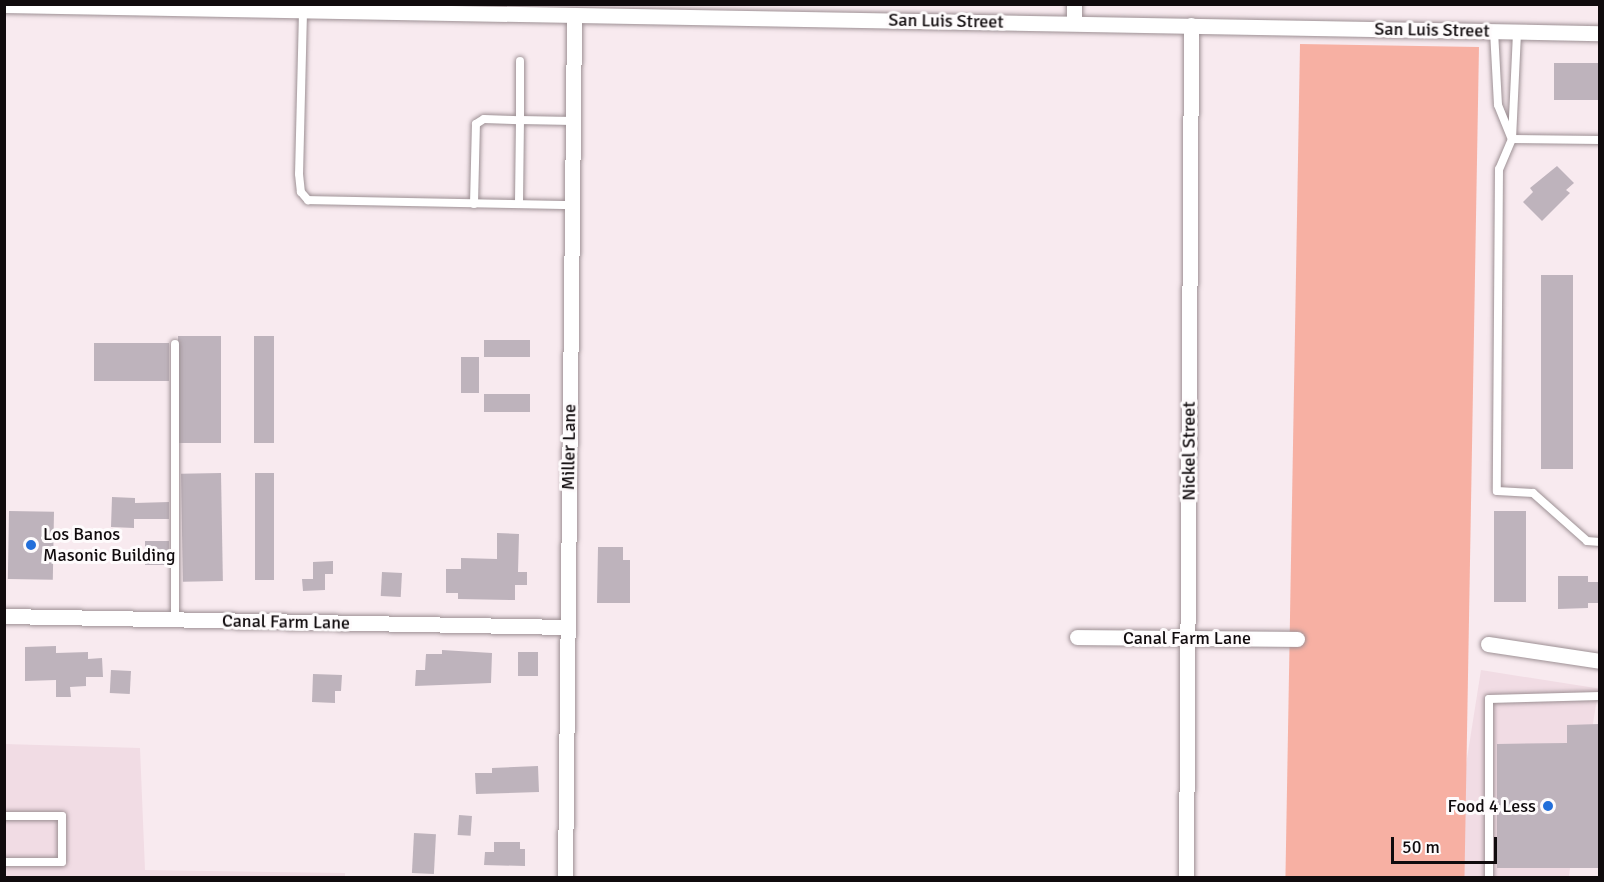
<!DOCTYPE html>
<style>
body{margin:0}
#map{position:relative;width:1604px;height:882px;overflow:hidden;background:#f8eaef;font-family:Signika,sans-serif}
div>[style]{position:absolute}
.built>*{inset:0;background:#f1dce4;transform-origin:0 0}
.green>*{inset:0;background:#f7b0a3;transform-origin:0 0}
.building>*{inset:0;background:#beb3bc;transform-origin:0 0}
.roads{filter:drop-shadow(0 0 2px #9d9094) drop-shadow(0 0 2px #9d9094)}
.lane>*{height:8px;margin:-4px;padding:0 4px;transform-origin:4px;border-radius:4px;background:#fff}
.street>*{height:15px;margin:-7.5px;padding:0 7.5px;transform-origin:7.5px;border-radius:7.5px;background:#fff}
.dots>*{width:16px;height:16px;translate:-50% -50%;box-sizing:border-box;border:3px solid #fefbfc;border-radius:50%}
span{translate:-50% -50%;white-space:nowrap;text-align:center;line-height:1.15;-webkit-text-stroke:6px #fefbfc;paint-order:stroke}
.street-label{font-size:18px;color:#100b0d}
.poi-label{font-size:18px;color:#100b0d}
.left{translate:0 -50%;text-align:left}
.right{translate:-100% -50%;text-align:right}
.frame{position:absolute;inset:0;border:6px solid #100b0d;pointer-events:none}
.scale{position:absolute;left:1391px;top:837px;width:106px;height:27px;box-sizing:border-box;border:3px solid #100b0d;border-top:0;padding-left:8px;font-size:18px;line-height:21px;white-space:nowrap;color:#100b0d;-webkit-text-stroke:4px #fefbfc;paint-order:stroke}
</style>
<div id="map">
<div class="built">
<div style="left:1481px;top:670px;width:119px;height:208px;rotate:9deg"></div>
<div style="clip-path:polygon(5px 744px,140px 748px,145px 870px,345px 873px,345px 877px,5px 878px)"></div>
</div>
<div class="green">
<div style="left:1300px;top:44px;width:179px;height:834px;rotate:1deg"></div>
</div>
<div class="building">
<div style="left:1554px;top:63px;width:45px;height:37px"></div>
<div style="clip-path:polygon(1557px 166px,1574px 183px,1566px 190px,1570px 193px,1542px 221px,1523px 202px,1533px 192px,1530px 188px)"></div>
<div style="left:1541px;top:275px;width:32px;height:194px"></div>
<div style="left:221px;top:336px;width:107px;height:43px;rotate:90deg"></div>
<div style="left:254px;top:336px;width:20px;height:107px"></div>
<div style="left:484px;top:340px;width:46px;height:17px"></div>
<div style="left:94px;top:343px;width:75px;height:38px"></div>
<div style="left:461px;top:357px;width:18px;height:36px"></div>
<div style="left:530px;top:394px;width:18px;height:46px;rotate:90deg"></div>
<div style="left:221px;top:473px;width:108px;height:40px;rotate:89deg"></div>
<div style="left:255px;top:473px;width:19px;height:107px"></div>
<div style="clip-path:polygon(112px 497px,135px 498px,135px 503px,169px 502px,169px 519px,134px 519px,134px 528px,111px 527px)"></div>
<div style="left:9px;top:511px;width:45px;height:68px;rotate:1deg"></div>
<div style="left:1494px;top:511px;width:32px;height:91px"></div>
<div style="clip-path:polygon(497px 533px,519px 534px,518px 572px,527px 572px,527px 585px,515px 585px,515px 600px,458px 599px,458px 593px,446px 593px,446px 569px,461px 569px,461px 558px,497px 559px)"></div>
<div style="left:169px;top:541px;width:24px;height:24px;rotate:90deg"></div>
<div style="clip-path:polygon(598px 547px,623px 547px,623px 560px,630px 560px,630px 603px,597px 603px)"></div>
<div style="clip-path:polygon(333px 561px,333px 574px,325px 574px,325px 590px,303px 591px,302px 579px,313px 579px,313px 562px)"></div>
<div style="left:382px;top:572px;width:20px;height:24px;rotate:3deg"></div>
<div style="clip-path:polygon(1558px 576px,1588px 576px,1588px 582px,1599px 582px,1599px 603px,1588px 603px,1588px 608px,1558px 609px)"></div>
<div style="clip-path:polygon(56px 646px,56px 653px,88px 652px,88px 659px,102px 658px,103px 677px,86px 677px,86px 686px,70px 687px,71px 697px,56px 697px,56px 680px,25px 681px,25px 647px)"></div>
<div style="clip-path:polygon(442px 650px,492px 653px,491px 683px,415px 686px,416px 670px,425px 670px,426px 654px,442px 654px)"></div>
<div style="left:518px;top:652px;width:20px;height:24px"></div>
<div style="left:111px;top:670px;width:20px;height:23px;rotate:3deg"></div>
<div style="clip-path:polygon(313px 674px,342px 675px,341px 691px,335px 691px,335px 703px,312px 702px)"></div>
<div style="clip-path:polygon(1599px 724px,1599px 868px,1497px 868px,1497px 744px,1567px 743px,1567px 725px)"></div>
<div style="clip-path:polygon(538px 766px,539px 792px,476px 794px,475px 773px,492px 773px,492px 768px)"></div>
<div style="left:459px;top:815px;width:13px;height:20px;rotate:4deg"></div>
<div style="left:414px;top:833px;width:22px;height:40px;rotate:3deg"></div>
<div style="clip-path:polygon(494px 842px,520px 842px,520px 849px,525px 849px,525px 866px,484px 865px,485px 852px,494px 852px)"></div>
</div>
<div class="roads">
<div class="lane">
<div style="left:303px;top:12px;width:162px;rotate:91.4deg"></div>
<div style="left:299px;top:174px;width:18px;rotate:84deg"></div>
<div style="left:301px;top:192px;width:11px;rotate:49deg"></div>
<div style="left:308px;top:200px;width:264px;rotate:1.1deg"></div>
<div style="left:1494px;top:31px;width:74px;rotate:86.9deg"></div>
<div style="left:1498px;top:105px;width:37px;rotate:68deg"></div>
<div style="left:1512px;top:139px;width:107px;rotate:-87.3deg"></div>
<div style="left:520px;top:61px;width:59px;rotate:90deg"></div>
<div style="left:520px;top:120px;width:53px;rotate:1.1deg"></div>
<div style="left:1600px;top:140px;width:88px;rotate:-179.3deg"></div>
<div style="left:1512px;top:139px;width:33px;rotate:113deg"></div>
<div style="left:1499px;top:169px;width:322px;rotate:90.4deg"></div>
<div style="left:1497px;top:491px;width:36px;rotate:3deg"></div>
<div style="left:1533px;top:493px;width:72px;rotate:41.6deg"></div>
<div style="left:1587px;top:541px;width:13px;rotate:4deg"></div>
<div style="left:474px;top:204px;width:80px;rotate:-88.6deg"></div>
<div style="left:476px;top:124px;width:9px;rotate:-32deg"></div>
<div style="left:484px;top:119px;width:36px;rotate:2deg"></div>
<div style="left:520px;top:120px;width:84px;rotate:90.7deg"></div>
<div style="left:175px;top:620px;width:276px;rotate:-90deg"></div>
<div style="left:4px;top:816px;width:58px"></div>
<div style="left:62px;top:816px;width:46px;rotate:90deg"></div>
<div style="left:62px;top:862px;width:58px;rotate:180deg"></div>
<div style="left:1489px;top:878px;width:179px;rotate:-90deg"></div>
<div style="left:1489px;top:699px;width:111px;rotate:-1.5deg"></div>
</div>
<div class="street">
<div style="left:4px;top:5px;width:1596px;rotate:1.01deg"></div>
<div style="left:1074px;top:23px;width:19px;rotate:-90deg"></div>
<div style="left:4px;top:616px;width:563px;rotate:1.12deg"></div>
<div style="left:1077px;top:637px;width:220px;rotate:0.5deg"></div>
<div style="left:1488px;top:644px;width:113px;rotate:8.6deg"></div>
<div style="left:565px;top:878px;width:862px;rotate:-89.4deg"></div>
<div style="left:1186px;top:878px;width:853px;rotate:-89.66deg"></div>
</div>
</div>
<div class="dots">
<div style="left:31px;top:545px;background:#236fda"></div>
<div style="left:1548px;top:806px;background:#236fda"></div>
</div>
<div class="street-label">
<span style="left:946px;top:21px;rotate:1deg">San Luis Street</span>
<span style="left:1432px;top:30px;rotate:1deg">San Luis Street</span>
<span style="left:569px;top:447px;rotate:-89deg">Miller Lane</span>
<span style="left:1189px;top:451px;rotate:-90deg">Nickel Street</span>
<span style="left:286px;top:622px;rotate:1deg">Canal Farm Lane</span>
<span style="left:1187px;top:638px">Canal Farm Lane</span>
</div>
<div class="poi-label">
<span class="left" style="left:43px;top:545px">Los Banos<br>Masonic Building</span>
<span class="right" style="left:1536px;top:806px">Food 4 Less</span>
</div>
<div class="frame"></div>
<div class="scale">50 m</div>
</div>
